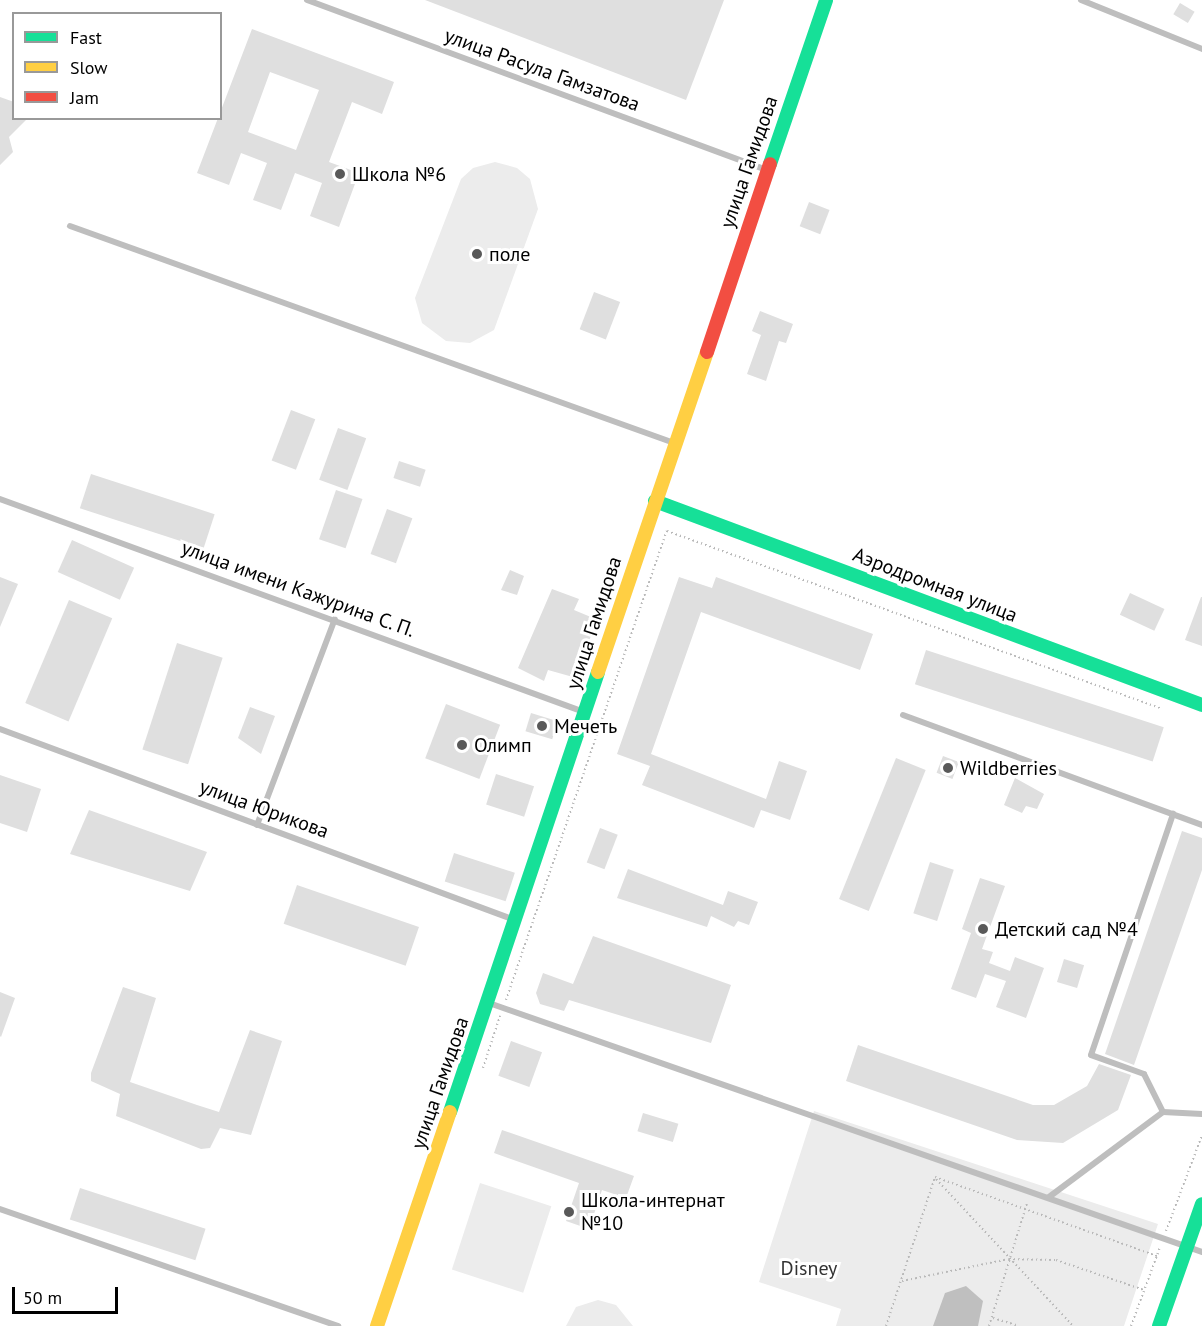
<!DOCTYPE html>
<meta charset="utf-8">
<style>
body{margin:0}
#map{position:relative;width:1202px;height:1326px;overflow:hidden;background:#fff;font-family:"PT Sans",sans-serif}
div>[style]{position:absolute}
.green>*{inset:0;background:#ececec;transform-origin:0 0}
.water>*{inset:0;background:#bfbfbf}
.building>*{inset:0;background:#dfdfdf;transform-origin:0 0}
.path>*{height:2px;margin-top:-1px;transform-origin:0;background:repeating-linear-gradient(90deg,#b9b9b9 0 1.5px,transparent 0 4.5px)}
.lane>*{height:6px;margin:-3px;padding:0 3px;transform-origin:3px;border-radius:3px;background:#bebebe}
.fast>*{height:14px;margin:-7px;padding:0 7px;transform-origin:7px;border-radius:7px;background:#16e098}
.slow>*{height:14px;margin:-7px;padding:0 7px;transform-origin:7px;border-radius:7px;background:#ffcf43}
.jam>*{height:14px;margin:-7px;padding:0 7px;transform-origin:7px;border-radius:7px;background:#f24e42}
.dots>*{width:16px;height:16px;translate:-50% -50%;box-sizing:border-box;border:3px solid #fff;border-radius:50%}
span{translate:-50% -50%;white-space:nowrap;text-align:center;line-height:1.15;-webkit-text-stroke:6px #fff;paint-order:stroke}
.street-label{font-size:20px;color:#000}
.poi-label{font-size:20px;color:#000}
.left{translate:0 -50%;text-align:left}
.park-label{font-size:20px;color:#333}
.legend{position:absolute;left:12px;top:12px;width:210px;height:108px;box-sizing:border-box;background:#fff;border:2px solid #999;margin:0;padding:8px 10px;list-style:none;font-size:18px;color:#000}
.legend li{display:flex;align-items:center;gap:12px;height:30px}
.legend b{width:30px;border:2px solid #999}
.scale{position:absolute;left:12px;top:1287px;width:106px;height:27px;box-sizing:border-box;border:3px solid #000;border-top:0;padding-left:8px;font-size:18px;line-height:21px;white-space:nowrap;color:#000;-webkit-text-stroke:4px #fff;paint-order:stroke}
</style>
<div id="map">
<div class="green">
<div style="clip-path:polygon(495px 162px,517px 168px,530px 179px,538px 209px,494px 330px,470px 343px,446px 341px,422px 323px,415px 298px,461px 179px,473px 168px)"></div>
<div style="clip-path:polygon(814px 1111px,1158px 1224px,1124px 1326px,836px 1326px,841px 1309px,759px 1282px)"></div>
<div style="left:480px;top:1183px;width:75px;height:91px;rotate:18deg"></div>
<div style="clip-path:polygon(598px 1300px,616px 1305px,633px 1326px,566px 1326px,576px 1307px)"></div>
</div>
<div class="water">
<div style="clip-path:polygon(966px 1286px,983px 1301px,978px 1326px,933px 1326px,945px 1293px)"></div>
</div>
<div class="building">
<div style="clip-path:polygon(425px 0,724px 0,686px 100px)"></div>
<div style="left:1180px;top:3px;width:17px;height:13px;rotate:31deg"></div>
<div style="clip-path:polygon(evenodd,252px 29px,394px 82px,382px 114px,352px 102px,329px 162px,359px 173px,339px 227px,310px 216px,322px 183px,295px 173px,281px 210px,253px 200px,267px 163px,241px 153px,229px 185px,197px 173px,252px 29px,270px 72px,319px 90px,296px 150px,248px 132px,270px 72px)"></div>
<div style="clip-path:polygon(0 97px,14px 102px,14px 118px,28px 118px,9px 137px,13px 152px,0 165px)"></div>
<div style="left:809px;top:202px;width:22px;height:26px;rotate:21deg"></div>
<div style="left:594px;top:292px;width:28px;height:40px;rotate:21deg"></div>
<div style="clip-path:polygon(760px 311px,793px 324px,786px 343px,779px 341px,766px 381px,747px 374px,761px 335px,752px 331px)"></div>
<div style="left:291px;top:410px;width:26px;height:54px;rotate:21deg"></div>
<div style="left:338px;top:428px;width:30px;height:55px;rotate:20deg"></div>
<div style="left:399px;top:461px;width:28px;height:18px;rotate:18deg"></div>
<div style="left:91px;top:474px;width:130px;height:36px;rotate:18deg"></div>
<div style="left:336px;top:490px;width:28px;height:52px;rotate:19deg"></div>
<div style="left:387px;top:509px;width:27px;height:48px;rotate:20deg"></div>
<div style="left:72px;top:540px;width:68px;height:35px;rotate:24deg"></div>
<div style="clip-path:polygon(510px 570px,524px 576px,517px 595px,501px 590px)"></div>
<div style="clip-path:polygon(0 577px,18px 584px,0 627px)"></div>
<div style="clip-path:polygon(679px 577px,712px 588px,716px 577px,873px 634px,860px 670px,701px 612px,651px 754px,766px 799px,779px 761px,807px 771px,790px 820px,761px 810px,754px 828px,642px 785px,650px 766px,617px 754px)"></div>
<div style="clip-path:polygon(552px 589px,579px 599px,574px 610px,598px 620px,573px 677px,548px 670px,544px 681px,518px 668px)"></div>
<div style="left:1130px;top:593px;width:38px;height:24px;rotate:25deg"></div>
<div style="clip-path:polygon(1201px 597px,1202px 597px,1202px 646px,1185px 640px)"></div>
<div style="left:69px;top:600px;width:47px;height:112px;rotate:23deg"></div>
<div style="left:177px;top:643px;width:48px;height:112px;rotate:18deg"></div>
<div style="left:926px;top:650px;width:250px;height:36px;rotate:18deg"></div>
<div style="left:446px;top:704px;width:58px;height:58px;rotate:21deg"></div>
<div style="clip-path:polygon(250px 707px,275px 716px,261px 754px,238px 738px)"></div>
<div style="left:531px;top:713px;width:28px;height:19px;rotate:17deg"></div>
<div style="left:943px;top:756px;width:17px;height:18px;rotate:21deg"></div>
<div style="left:896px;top:758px;width:32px;height:152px;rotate:22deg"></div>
<div style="left:496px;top:774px;width:40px;height:32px;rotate:18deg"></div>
<div style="clip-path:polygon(0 775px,41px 789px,27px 832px,0 823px)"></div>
<div style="clip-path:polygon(1015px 778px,1044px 794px,1037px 809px,1026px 806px,1022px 813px,1004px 805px)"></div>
<div style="clip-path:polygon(89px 810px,207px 852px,190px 891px,70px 854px)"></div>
<div style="left:600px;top:828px;width:19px;height:37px;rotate:21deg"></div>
<div style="clip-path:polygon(1182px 831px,1202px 838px,1202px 870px,1134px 1065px,1105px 1054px)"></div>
<div style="left:454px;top:853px;width:64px;height:30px;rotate:18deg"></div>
<div style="left:930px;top:862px;width:25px;height:54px;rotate:18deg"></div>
<div style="clip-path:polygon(628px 869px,723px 905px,728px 891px,758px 902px,749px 925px,738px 921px,734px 927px,711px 916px,707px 927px,617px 898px)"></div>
<div style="clip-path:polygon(980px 878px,1005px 886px,982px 949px,993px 952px,989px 963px,1010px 971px,1015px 957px,1044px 968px,1026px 1018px,996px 1007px,1006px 981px,985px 974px,976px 998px,951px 989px,971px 933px,962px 929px)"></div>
<div style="left:297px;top:885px;width:129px;height:41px;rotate:19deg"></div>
<div style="clip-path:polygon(593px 936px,731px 985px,711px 1043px,569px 1000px,564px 1011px,540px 1004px,536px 993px,543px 973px,573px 984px)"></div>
<div style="left:1064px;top:959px;width:21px;height:24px;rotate:17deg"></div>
<div style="clip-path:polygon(123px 987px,156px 998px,130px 1082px,197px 1105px,219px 1112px,250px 1030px,282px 1041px,251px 1135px,220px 1128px,210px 1148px,201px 1149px,116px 1116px,120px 1094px,91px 1081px,91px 1073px)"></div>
<div style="clip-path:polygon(0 992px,15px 998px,1px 1037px,0 1036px)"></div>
<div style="left:511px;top:1041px;width:33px;height:37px;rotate:20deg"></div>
<div style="clip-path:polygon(858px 1045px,1033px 1105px,1054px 1105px,1087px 1086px,1099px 1064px,1131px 1075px,1118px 1110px,1063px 1143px,1017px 1140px,846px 1081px)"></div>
<div style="left:643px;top:1113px;width:37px;height:19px;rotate:17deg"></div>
<div style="clip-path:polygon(502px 1130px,634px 1176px,626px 1198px,602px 1190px,589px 1229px,566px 1221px,579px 1183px,494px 1153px)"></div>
<div style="left:80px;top:1188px;width:132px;height:33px;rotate:18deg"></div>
</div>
<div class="path">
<div style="left:506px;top:1000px;width:496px;rotate:-71.1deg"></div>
<div style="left:667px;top:531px;width:524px;rotate:19.75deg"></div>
<div style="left:483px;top:1068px;width:55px;rotate:-71.9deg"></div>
<div style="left:936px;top:1179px;width:201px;rotate:47deg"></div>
<div style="left:1166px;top:1231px;width:103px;rotate:-69.4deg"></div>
<div style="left:902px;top:1281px;width:109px;rotate:-11.6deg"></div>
<div style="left:1009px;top:1259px;width:47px;rotate:1.2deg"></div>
<div style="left:1056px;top:1260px;width:93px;rotate:18.8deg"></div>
<div style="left:993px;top:1318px;width:27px;rotate:17deg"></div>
<div style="left:886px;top:1326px;width:157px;rotate:-71.8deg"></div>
<div style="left:935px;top:1177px;width:236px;rotate:19.6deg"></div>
<div style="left:989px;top:1326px;width:129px;rotate:-72.8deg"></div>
<div style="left:1131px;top:1326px;width:84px;rotate:-69.8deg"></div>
</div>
<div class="lane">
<div style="left:307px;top:0;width:489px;rotate:20.3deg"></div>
<div style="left:1081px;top:0;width:131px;rotate:22deg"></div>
<div style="left:70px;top:226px;width:642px;rotate:19.76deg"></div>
<div style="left:0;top:499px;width:622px;rotate:20.04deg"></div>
<div style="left:903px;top:715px;width:319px;rotate:20.2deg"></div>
<div style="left:0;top:729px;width:546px;rotate:20.36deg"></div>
<div style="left:257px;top:825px;width:220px;rotate:-69.3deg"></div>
<div style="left:489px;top:1003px;width:755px;rotate:19.25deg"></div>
<div style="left:1163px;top:1112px;width:42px;rotate:-116.6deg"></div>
<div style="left:1144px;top:1074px;width:56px;rotate:-160.3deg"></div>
<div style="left:1091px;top:1055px;width:255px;rotate:-71.2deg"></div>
<div style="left:1049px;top:1197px;width:142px;rotate:-36.7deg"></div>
<div style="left:1163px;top:1112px;width:39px;rotate:3deg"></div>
<div style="left:0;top:1209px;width:358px;rotate:19.1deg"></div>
</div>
<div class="fast">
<div style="left:770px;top:164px;width:173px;rotate:-71.1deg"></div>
<div style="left:655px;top:501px;width:584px;rotate:20.45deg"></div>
<div style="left:450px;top:1112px;width:464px;rotate:-71.4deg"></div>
<div style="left:1159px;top:1326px;width:129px;rotate:-70.6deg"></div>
</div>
<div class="slow">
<div style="left:598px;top:672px;width:338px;rotate:-71.2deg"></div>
<div style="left:377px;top:1326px;width:226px;rotate:-71.2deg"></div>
</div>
<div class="jam">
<div style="left:707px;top:352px;width:198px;rotate:-71.5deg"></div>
</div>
<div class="dots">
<div style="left:340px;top:174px;background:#595959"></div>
<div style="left:477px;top:254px;background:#595959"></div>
<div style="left:542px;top:726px;background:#595959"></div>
<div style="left:462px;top:745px;background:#595959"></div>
<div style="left:948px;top:768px;background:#595959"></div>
<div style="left:983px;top:929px;background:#595959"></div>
<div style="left:569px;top:1212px;background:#595959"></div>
</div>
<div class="street-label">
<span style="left:542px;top:70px;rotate:20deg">улица Расула Гамзатова</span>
<span style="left:749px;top:162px;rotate:-71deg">улица Гамидова</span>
<span style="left:935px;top:585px;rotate:21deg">Аэродромная улица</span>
<span style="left:298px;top:589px;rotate:20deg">улица имени Кажурина С. П.</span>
<span style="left:594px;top:623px;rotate:-72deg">улица Гамидова</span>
<span style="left:264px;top:809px;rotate:20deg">улица Юрикова</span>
<span style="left:440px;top:1083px;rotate:-71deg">улица Гамидова</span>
</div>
<div class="poi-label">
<span class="left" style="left:352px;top:174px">Школа №6</span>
<span class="left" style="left:489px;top:254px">поле</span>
<span class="left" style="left:554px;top:726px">Мечеть</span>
<span class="left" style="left:474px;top:745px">Олимп</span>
<span class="left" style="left:960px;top:768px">Wildberries</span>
<span class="left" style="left:995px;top:929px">Детский сад №4</span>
<span class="left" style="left:581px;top:1212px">Школа-интернат<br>№10</span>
</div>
<div class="park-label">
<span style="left:809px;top:1268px">Disney</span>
</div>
<ul class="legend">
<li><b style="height:8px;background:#16e098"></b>Fast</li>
<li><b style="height:8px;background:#ffcf43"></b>Slow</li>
<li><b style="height:8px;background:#f24e42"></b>Jam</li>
</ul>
<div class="scale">50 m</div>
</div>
